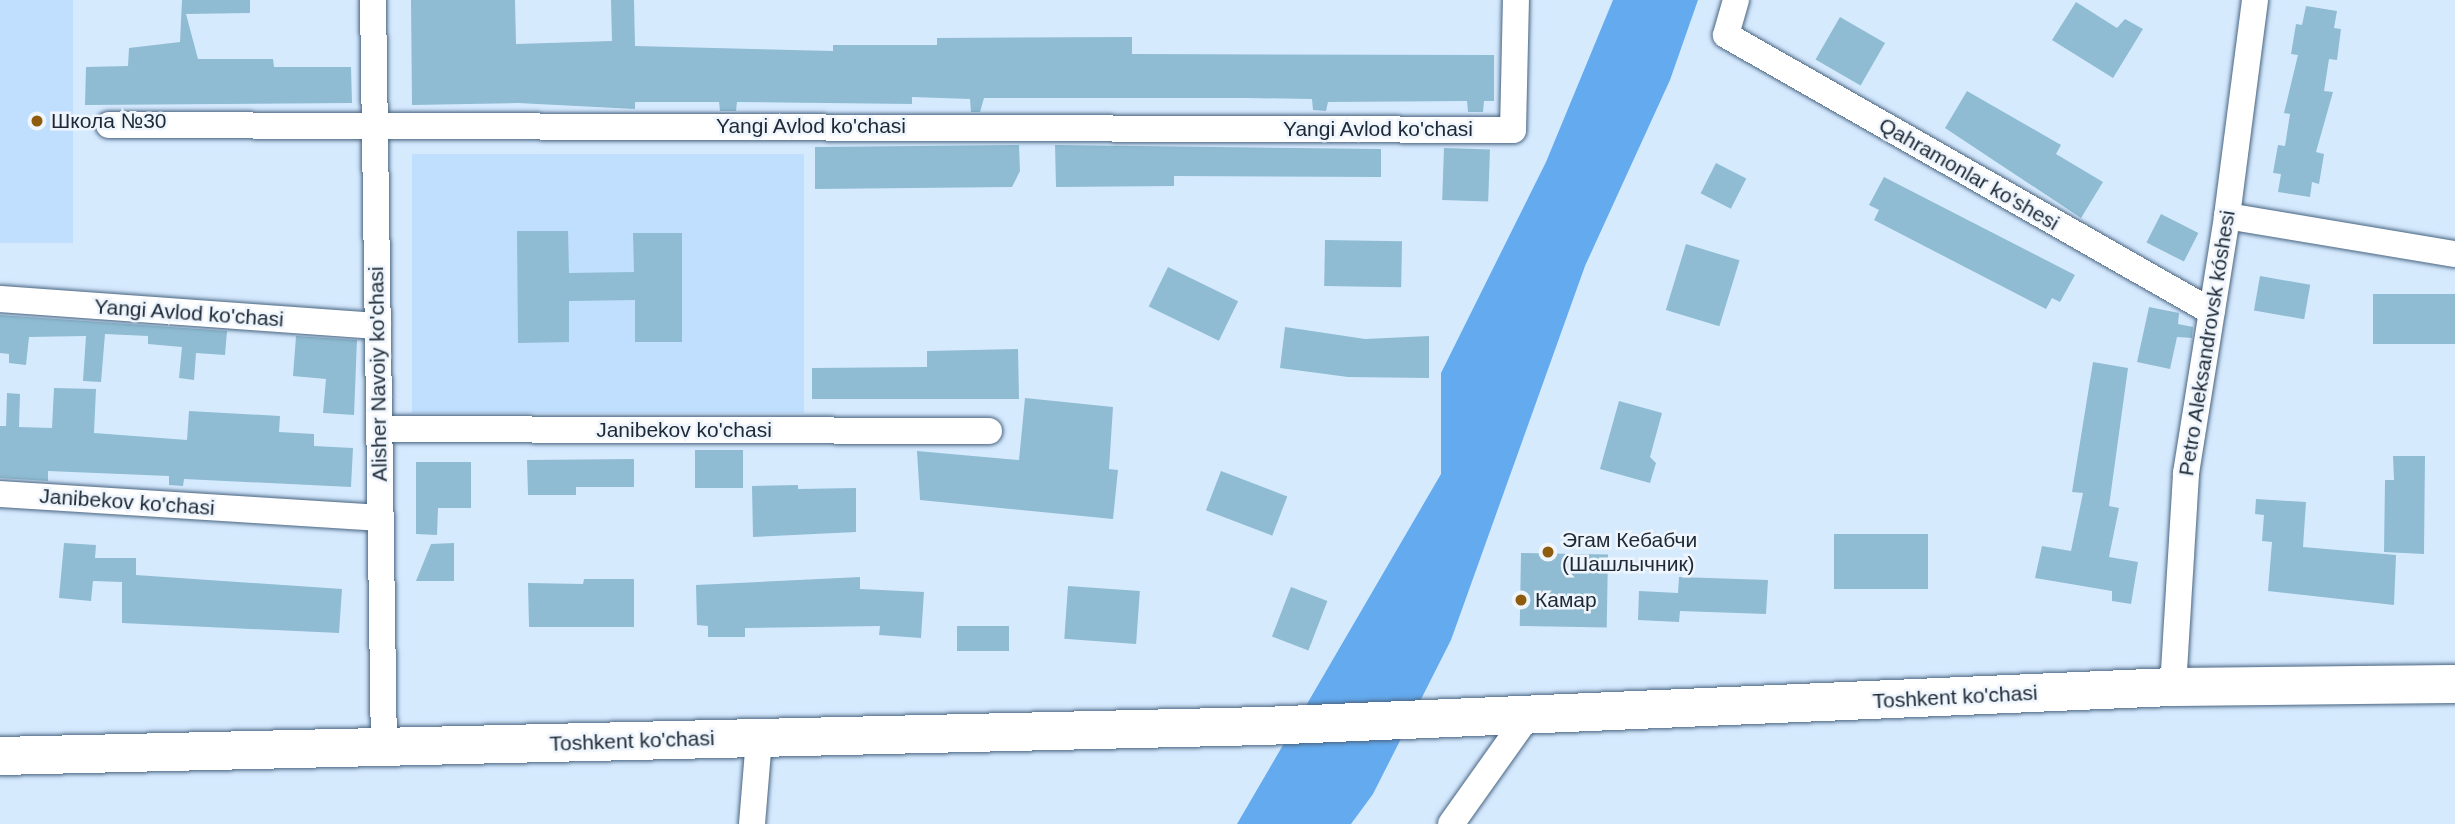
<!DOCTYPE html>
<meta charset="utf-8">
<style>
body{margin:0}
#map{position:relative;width:2455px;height:824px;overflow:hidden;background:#d6eafe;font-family:Helvetica,sans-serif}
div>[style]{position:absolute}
.built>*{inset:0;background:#c0defd;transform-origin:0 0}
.water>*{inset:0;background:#64aaee}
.building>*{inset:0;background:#8fbcd2;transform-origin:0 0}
.roads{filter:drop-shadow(0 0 2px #486481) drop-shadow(0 0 2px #486481)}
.minor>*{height:26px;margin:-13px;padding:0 13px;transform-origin:13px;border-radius:13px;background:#fff}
.highway>*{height:38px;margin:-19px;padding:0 19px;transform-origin:19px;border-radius:19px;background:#fff}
.dots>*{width:19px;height:19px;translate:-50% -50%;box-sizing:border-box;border:4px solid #eff5fc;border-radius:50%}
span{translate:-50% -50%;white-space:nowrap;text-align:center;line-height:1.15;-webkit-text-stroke:5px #eff5fc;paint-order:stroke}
.poi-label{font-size:21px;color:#1d2936}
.left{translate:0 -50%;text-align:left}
.street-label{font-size:21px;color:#1d2936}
</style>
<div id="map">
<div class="built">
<div style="left:0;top:0;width:73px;height:243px"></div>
<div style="left:804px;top:154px;width:259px;height:392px;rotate:90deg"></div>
</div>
<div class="water">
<div style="clip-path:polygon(1613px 0,1698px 0,1670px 80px,1585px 266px,1451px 640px,1373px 794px,1351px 824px,1237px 824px,1441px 474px,1441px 373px,1546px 162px)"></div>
</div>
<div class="building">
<div style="clip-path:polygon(182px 0,250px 0,250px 13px,186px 14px,198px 59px,273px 59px,274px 67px,351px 67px,352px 103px,85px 105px,86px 67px,128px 66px,129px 48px,180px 42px)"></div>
<div style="clip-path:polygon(411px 0,515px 0,516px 44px,612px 41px,611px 0,634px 0,635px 46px,833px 51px,833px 45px,937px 45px,937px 38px,1132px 37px,1132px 54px,1494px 55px,1494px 101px,1484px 101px,1483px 112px,1468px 112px,1467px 101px,1328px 102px,1326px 111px,1313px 110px,1312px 99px,1247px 98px,984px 98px,980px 112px,971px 112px,970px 99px,912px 97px,912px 104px,737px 102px,736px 111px,720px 111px,719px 102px,635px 102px,635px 109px,518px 103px,412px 105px)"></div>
<div style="clip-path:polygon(2076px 2px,2117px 28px,2125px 19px,2143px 29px,2113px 78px,2052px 40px)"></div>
<div style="clip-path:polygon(2306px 6px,2337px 11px,2334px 28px,2341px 29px,2337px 60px,2329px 59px,2324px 91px,2333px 92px,2316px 152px,2324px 154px,2319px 184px,2312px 182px,2310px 197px,2278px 192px,2281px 174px,2273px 173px,2278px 145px,2285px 146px,2290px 114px,2284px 113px,2298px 55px,2291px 54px,2296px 24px,2302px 25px)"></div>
<div style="left:1840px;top:17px;width:52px;height:49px;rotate:30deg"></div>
<div style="clip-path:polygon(1967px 91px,2061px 145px,2056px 154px,2103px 182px,2081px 218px,1945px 128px)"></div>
<div style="clip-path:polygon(1019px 145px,1020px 171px,1012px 187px,815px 189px,815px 147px)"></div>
<div style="clip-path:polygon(1055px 145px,1381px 149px,1381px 177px,1174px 176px,1174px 186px,1056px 187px)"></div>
<div style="left:1444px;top:148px;width:46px;height:52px;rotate:2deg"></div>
<div style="left:1716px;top:163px;width:34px;height:34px;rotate:27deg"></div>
<div style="clip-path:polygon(1884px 177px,2075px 275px,2060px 302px,2052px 298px,2046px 309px,1874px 220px,1879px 210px,1869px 205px)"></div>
<div style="left:2161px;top:214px;width:42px;height:32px;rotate:27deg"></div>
<div style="clip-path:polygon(517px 231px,568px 231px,569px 273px,634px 272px,633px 233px,682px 233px,682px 342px,635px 342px,635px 300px,569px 301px,569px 342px,518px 343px)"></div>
<div style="left:1325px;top:240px;width:77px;height:46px;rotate:1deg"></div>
<div style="left:1686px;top:244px;width:56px;height:69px;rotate:17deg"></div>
<div style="left:1168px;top:267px;width:78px;height:44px;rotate:26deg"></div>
<div style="left:2260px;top:276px;width:51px;height:35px;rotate:10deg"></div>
<div style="left:2455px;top:294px;width:50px;height:82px;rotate:90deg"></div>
<div style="clip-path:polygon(2149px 307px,2179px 313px,2178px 324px,2193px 327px,2192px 338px,2177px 337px,2170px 369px,2137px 362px)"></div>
<div style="clip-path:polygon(0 315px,227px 331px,225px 355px,196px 353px,194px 380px,179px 378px,182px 347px,148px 344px,148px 336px,105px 334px,101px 382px,83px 381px,86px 336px,29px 337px,26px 365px,9px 363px,9px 354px,0 353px)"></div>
<div style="clip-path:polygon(1285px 327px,1365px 339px,1429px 336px,1429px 378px,1348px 377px,1280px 368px)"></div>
<div style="clip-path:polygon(296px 336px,357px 340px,354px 415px,323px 413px,326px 379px,293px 376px)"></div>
<div style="clip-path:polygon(1018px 349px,1019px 399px,812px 399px,812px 368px,927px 367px,927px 351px)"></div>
<div style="clip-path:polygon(2093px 362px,2128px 368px,2109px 506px,2119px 508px,2109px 557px,2138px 562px,2131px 604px,2112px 601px,2112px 591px,2035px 578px,2042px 546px,2071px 551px,2083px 493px,2072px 492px)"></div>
<div style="clip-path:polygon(54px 388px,96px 389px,94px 433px,187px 440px,189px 411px,280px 416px,279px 432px,314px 434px,314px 446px,353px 448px,351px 487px,184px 479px,183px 486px,169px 485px,169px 476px,48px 471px,48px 481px,0 478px,0 426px,6px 426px,7px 393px,20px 394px,19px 427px,52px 428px)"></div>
<div style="clip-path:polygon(1025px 398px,1113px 407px,1109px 469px,1118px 470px,1113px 519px,920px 500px,917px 451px,1019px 460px)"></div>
<div style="clip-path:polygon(1619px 401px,1662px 413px,1650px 457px,1656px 463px,1650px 483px,1600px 469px)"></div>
<div style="left:695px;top:450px;width:48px;height:38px"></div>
<div style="clip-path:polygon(2393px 456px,2425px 456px,2424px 554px,2384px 552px,2385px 480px,2394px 480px)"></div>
<div style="clip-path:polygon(634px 459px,634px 487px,576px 487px,576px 495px,528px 495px,527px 460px)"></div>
<div style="clip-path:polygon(416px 462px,471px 462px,471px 508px,438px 508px,437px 535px,416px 534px)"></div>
<div style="left:1221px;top:471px;width:71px;height:42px;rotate:21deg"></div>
<div style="clip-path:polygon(798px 485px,798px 489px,856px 488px,856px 532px,753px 537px,752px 486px)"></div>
<div style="clip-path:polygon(2256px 499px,2306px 502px,2303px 547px,2396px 555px,2394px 605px,2268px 591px,2272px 542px,2262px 541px,2264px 515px,2255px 514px)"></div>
<div style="left:1928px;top:534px;width:55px;height:94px;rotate:90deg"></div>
<div style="clip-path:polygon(64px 543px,96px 545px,95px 558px,136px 558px,136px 575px,342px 589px,339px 633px,122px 623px,122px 582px,93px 581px,91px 601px,59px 598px)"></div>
<div style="clip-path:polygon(454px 543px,454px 581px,416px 581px,431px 544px)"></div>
<div style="left:1521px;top:553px;width:87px;height:73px;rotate:1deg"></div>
<div style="clip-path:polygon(860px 577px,860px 589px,924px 592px,921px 638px,879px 635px,880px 626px,745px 628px,745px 637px,708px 637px,708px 626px,697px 625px,696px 585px)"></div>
<div style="clip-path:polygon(1679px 577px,1768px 580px,1766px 614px,1680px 611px,1679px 622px,1638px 620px,1639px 591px,1678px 593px)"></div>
<div style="clip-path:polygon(584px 579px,634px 579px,634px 627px,529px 627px,528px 583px,583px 584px)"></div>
<div style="left:1068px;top:586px;width:72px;height:53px;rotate:4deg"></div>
<div style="left:1291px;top:587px;width:39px;height:53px;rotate:21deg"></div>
<div style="left:957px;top:626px;width:52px;height:25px"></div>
</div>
<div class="roads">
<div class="minor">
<div style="left:373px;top:0;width:749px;rotate:89.16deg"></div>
<div style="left:1736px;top:0;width:36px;rotate:106deg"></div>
<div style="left:1726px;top:35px;width:559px;rotate:29.68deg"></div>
<div style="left:109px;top:125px;width:1404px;rotate:0.2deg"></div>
<div style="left:1513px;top:130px;width:130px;rotate:-88.7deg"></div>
<div style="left:2227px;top:216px;width:231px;rotate:9.5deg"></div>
<div style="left:0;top:299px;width:379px;rotate:4.1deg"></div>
<div style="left:379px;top:429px;width:610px;rotate:0.19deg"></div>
<div style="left:0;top:494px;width:381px;rotate:3.6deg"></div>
<div style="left:2173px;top:687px;width:214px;rotate:-86.5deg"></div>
<div style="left:2186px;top:473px;width:260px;rotate:-80.9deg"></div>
<div style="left:2227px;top:216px;width:218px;rotate:-82.6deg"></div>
<div style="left:752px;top:824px;width:86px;rotate:-85.3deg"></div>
<div style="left:1451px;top:824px;width:131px;rotate:-54.6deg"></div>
</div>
<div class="highway">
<div style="left:0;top:756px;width:1264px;rotate:-1.36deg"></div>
<div style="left:1264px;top:726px;width:910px;rotate:-2.46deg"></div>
<div style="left:2173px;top:687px;width:282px;rotate:-0.6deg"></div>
</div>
</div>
<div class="dots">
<div style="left:37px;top:121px;background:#8f5b0c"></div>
<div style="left:1548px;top:552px;background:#8f5b0c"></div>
<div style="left:1521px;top:600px;background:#8f5b0c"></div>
</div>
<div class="poi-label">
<span class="left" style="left:51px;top:121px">Школа №30</span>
<span class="left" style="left:1562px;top:552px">Эгам Кебабчи<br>(Шашлычник)</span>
<span class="left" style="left:1535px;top:600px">Камар</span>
</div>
<div class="street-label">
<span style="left:811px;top:126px">Yangi Avlod ko'chasi</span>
<span style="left:1378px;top:129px">Yangi Avlod ko'chasi</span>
<span style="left:1969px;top:174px;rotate:30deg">Qahramonlar ko'shesi</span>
<span style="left:189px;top:313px;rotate:4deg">Yangi Avlod ko'chasi</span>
<span style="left:2207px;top:343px;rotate:-81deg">Petro Aleksandrovsk kóshesi</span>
<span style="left:378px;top:374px;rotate:-91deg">Alisher Navoiy ko'chasi</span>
<span style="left:684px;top:430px">Janibekov ko'chasi</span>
<span style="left:127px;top:502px;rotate:4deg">Janibekov ko'chasi</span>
<span style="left:1955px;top:697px;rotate:-3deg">Toshkent ko'chasi</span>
<span style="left:632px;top:741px;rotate:-2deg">Toshkent ko'chasi</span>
</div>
</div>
